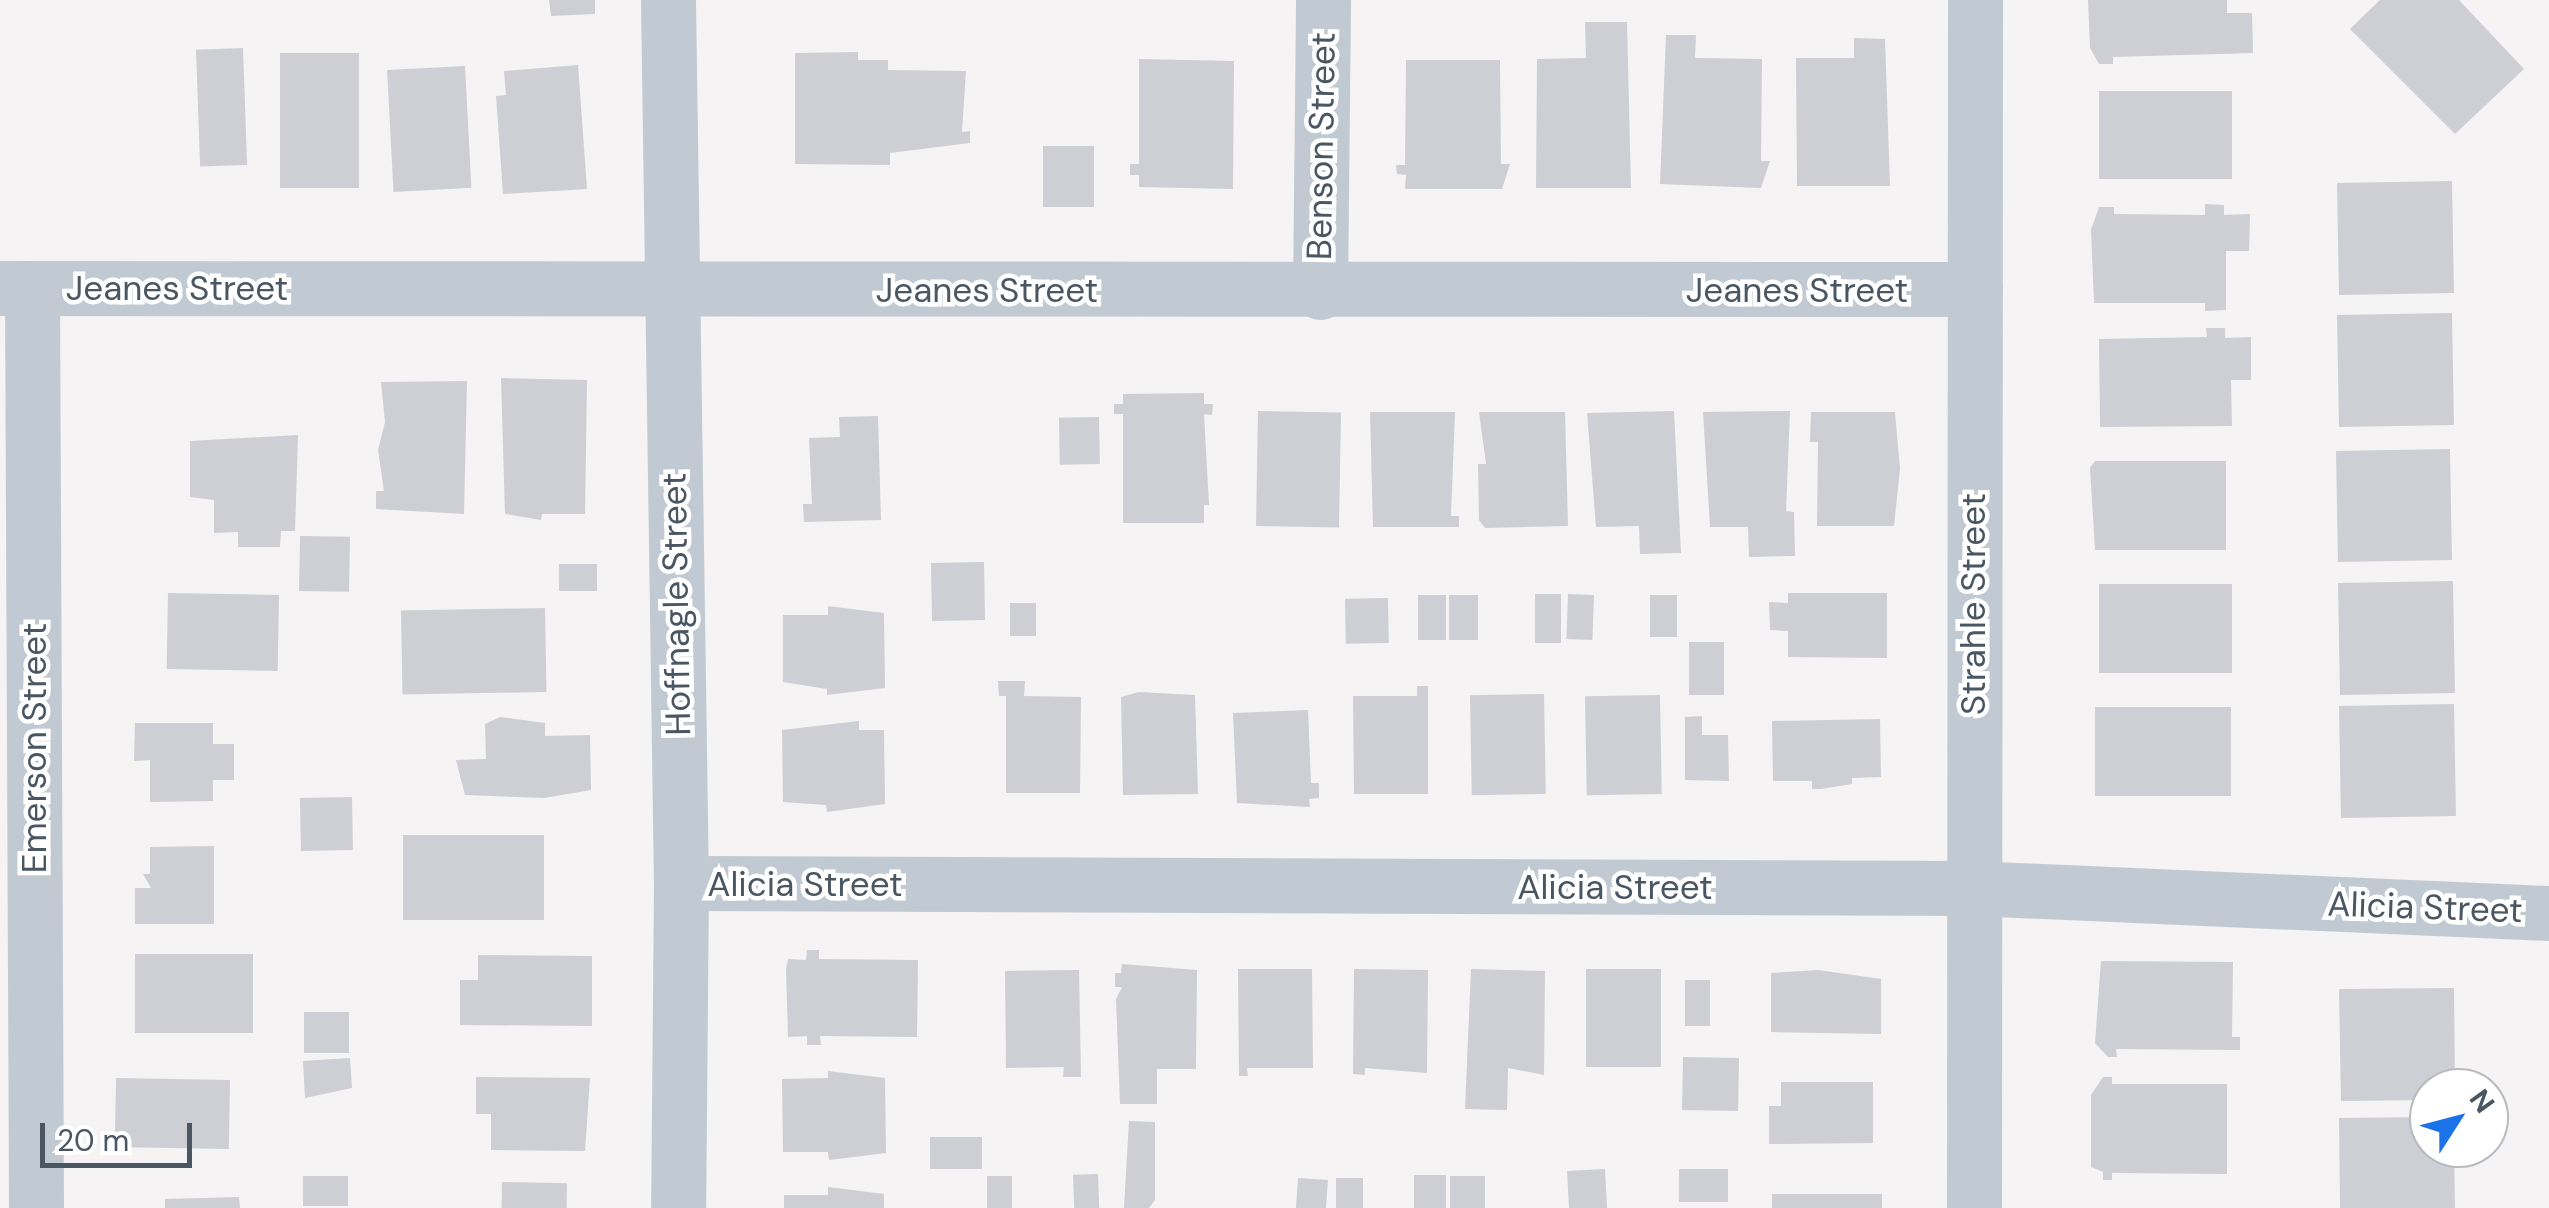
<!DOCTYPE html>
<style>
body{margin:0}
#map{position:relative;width:2549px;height:1208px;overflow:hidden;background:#f5f3f3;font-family:"DM Sans",sans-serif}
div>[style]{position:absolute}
.building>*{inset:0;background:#cdcfd5;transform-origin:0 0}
.minor>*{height:55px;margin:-27.5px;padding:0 27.5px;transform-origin:27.5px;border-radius:27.5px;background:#c1cad2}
span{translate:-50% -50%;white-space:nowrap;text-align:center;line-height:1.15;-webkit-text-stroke:9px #fff;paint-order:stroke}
.street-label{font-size:35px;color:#4a5661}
.north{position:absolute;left:2409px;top:1068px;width:100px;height:100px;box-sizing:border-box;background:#fff;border:2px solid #b7bbc0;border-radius:50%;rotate:54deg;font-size:28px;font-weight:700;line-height:40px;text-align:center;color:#4a5661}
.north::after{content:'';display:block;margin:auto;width:35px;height:45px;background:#1a73e8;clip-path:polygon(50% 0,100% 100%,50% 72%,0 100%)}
.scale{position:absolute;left:40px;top:1123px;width:152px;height:45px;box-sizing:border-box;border:5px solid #4a5661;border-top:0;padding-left:12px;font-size:30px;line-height:35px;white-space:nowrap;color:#4a5661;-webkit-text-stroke:8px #fff;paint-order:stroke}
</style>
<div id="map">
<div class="building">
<div style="clip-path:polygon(549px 0,595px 0,595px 14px,551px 16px)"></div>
<div style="clip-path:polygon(2088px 0,2227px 0,2227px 13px,2252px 13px,2253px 53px,2113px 57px,2113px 64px,2099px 64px,2090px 48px)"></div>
<div style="clip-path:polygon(2380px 0,2459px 0,2524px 69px,2455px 134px,2350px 29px)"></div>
<div style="clip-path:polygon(1585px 22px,1627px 22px,1631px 188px,1536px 188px,1537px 59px,1586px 58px)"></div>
<div style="clip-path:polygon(1666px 35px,1696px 35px,1695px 58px,1762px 59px,1761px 161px,1770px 161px,1761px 188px,1660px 184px)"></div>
<div style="clip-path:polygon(1854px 38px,1885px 39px,1890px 186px,1797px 186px,1796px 58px,1854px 58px)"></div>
<div style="left:243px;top:48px;width:117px;height:47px;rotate:88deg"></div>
<div style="clip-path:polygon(858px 52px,858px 60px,888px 60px,888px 70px,966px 71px,962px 132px,970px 131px,970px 143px,890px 153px,890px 165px,795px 164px,795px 53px)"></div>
<div style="left:280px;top:53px;width:79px;height:135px"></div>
<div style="clip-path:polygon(1139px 59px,1234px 61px,1233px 189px,1139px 187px,1139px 175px,1130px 175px,1130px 164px,1139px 164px)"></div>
<div style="clip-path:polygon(1406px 60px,1500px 60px,1501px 164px,1510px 164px,1502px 189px,1405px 189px,1406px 175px,1397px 174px,1396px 165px,1405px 165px)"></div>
<div style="clip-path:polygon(578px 65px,587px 189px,503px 194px,496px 96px,506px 95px,504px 71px)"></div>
<div style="left:465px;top:66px;width:122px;height:78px;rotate:87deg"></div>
<div style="left:2099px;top:91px;width:133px;height:88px"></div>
<div style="left:1043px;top:146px;width:51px;height:61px"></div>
<div style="left:2452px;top:181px;width:112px;height:115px;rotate:89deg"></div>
<div style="clip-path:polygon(2205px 204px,2224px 205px,2224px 215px,2250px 214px,2249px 251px,2226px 251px,2226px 310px,2205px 311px,2205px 303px,2094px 303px,2091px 230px,2099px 207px,2114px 207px,2114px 214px,2205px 215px)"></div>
<div style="left:2452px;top:313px;width:112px;height:115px;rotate:89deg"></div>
<div style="clip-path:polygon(2206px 328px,2225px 328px,2225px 338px,2251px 337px,2251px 380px,2231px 380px,2232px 426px,2100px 427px,2099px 339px,2207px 337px)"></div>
<div style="clip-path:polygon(501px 378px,587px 380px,585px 514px,542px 514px,541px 520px,505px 514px)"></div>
<div style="clip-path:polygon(467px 381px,464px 514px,376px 509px,376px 491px,384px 491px,378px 450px,385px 422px,381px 382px)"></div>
<div style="clip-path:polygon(1204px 393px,1204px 404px,1213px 404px,1212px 415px,1204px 414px,1209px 505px,1204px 505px,1204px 523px,1123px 523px,1123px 414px,1114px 414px,1114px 404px,1123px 404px,1123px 394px)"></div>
<div style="left:1258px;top:411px;width:83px;height:115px;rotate:1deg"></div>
<div style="clip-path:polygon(1674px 411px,1681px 553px,1640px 554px,1639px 526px,1596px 527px,1587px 413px)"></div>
<div style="clip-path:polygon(1790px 411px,1786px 511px,1794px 512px,1795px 556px,1749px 557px,1748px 527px,1710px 527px,1703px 412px)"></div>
<div style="clip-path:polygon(1370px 412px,1455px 412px,1451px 516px,1459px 516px,1459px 527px,1373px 527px)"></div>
<div style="clip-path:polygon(1479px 412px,1565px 412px,1568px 526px,1485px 528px,1479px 520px,1478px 464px,1486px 464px)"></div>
<div style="clip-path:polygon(1811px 412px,1895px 412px,1900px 469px,1894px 526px,1817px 526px,1818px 442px,1810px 442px)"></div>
<div style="clip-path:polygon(878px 416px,881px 520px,804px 522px,803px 504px,812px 504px,809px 438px,840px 437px,839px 417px)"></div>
<div style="left:1099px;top:417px;width:47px;height:40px;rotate:89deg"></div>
<div style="clip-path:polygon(298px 435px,295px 531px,281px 531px,280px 547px,238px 547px,238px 532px,214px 533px,214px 500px,190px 497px,190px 441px)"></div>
<div style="left:2450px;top:449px;width:111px;height:114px;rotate:89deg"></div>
<div style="clip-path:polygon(2095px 461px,2226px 461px,2226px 550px,2095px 550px,2090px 468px)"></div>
<div style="left:300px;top:536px;width:50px;height:55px;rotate:1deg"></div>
<div style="left:984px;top:562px;width:58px;height:53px;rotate:89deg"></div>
<div style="left:559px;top:564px;width:38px;height:27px"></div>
<div style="left:2453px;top:581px;width:112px;height:115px;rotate:89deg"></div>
<div style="left:2099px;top:584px;width:133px;height:89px"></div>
<div style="left:168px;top:593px;width:111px;height:76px;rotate:1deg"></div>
<div style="clip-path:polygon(1788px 593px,1887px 593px,1887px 658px,1788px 657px,1788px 631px,1770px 630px,1769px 602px,1788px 603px)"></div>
<div style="left:1535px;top:594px;width:26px;height:49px"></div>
<div style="left:1568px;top:594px;width:26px;height:45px;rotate:2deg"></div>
<div style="left:1418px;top:595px;width:28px;height:45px"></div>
<div style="left:1449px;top:595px;width:29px;height:45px"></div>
<div style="left:1650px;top:595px;width:27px;height:42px"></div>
<div style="left:1388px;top:598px;width:45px;height:43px;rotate:89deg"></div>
<div style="left:1010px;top:603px;width:26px;height:33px"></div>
<div style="clip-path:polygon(828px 606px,884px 613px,885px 688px,827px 695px,827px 689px,783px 682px,783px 615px,828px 615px)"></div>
<div style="left:545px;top:608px;width:84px;height:144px;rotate:89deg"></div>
<div style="left:1689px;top:642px;width:35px;height:53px"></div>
<div style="clip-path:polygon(998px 681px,1025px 681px,1024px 696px,1081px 697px,1080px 793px,1006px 793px,1006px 696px,999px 696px)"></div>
<div style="clip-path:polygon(1417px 686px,1428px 686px,1428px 794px,1354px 794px,1353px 696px,1417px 696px)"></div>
<div style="clip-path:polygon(1139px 692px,1195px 695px,1198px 794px,1123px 795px,1121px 697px)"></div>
<div style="left:1544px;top:694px;width:100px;height:74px;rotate:89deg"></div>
<div style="left:1660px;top:695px;width:99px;height:75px;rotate:89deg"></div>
<div style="left:2454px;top:704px;width:112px;height:115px;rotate:89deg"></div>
<div style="left:2095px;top:707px;width:136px;height:89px"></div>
<div style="clip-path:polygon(1308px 710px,1311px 783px,1319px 783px,1319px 798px,1309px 799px,1310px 807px,1237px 803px,1233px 713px)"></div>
<div style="clip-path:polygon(1702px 716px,1702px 735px,1728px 735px,1729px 781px,1685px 780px,1685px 717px)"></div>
<div style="clip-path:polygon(500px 717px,545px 723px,545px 736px,590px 735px,591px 790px,544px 798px,465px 795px,456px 760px,486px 759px,485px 724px)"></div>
<div style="clip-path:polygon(1880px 719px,1881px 777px,1852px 778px,1852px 784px,1821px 789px,1812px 789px,1812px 781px,1773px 781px,1772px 721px)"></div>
<div style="clip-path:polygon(859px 721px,859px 730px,884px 730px,885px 804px,827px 812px,826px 805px,783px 802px,782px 730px)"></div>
<div style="clip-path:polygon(135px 723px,213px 723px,213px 744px,234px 744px,234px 780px,213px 780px,213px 801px,150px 802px,150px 760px,134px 761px)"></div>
<div style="left:352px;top:797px;width:53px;height:52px;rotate:89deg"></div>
<div style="left:403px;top:835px;width:141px;height:85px"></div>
<div style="clip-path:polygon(214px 846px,214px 924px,135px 924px,135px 888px,151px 888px,143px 874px,150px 874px,150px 847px)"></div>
<div style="clip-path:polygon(807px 950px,819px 950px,819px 959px,918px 960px,917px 1037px,820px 1036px,821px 1045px,807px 1045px,807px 1036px,788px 1037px,786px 970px,788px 959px,806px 960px)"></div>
<div style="left:135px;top:954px;width:118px;height:79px"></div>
<div style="clip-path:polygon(478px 955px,592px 956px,592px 1026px,460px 1025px,460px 980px,478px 980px)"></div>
<div style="clip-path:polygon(2101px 961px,2233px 962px,2232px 1037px,2240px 1037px,2240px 1050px,2116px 1049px,2117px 1057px,2108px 1057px,2095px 1043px)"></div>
<div style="clip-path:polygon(1122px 964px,1197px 970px,1196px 1069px,1157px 1069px,1157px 1104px,1120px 1104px,1116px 999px,1122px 987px,1115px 987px,1115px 973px,1121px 973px)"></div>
<div style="clip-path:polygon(1238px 969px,1312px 969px,1313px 1068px,1247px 1068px,1248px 1076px,1239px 1076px)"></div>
<div style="clip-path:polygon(1354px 969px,1428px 970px,1427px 1073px,1365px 1068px,1365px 1075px,1353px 1074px)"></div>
<div style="clip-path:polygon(1471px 969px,1545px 971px,1544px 1075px,1508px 1068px,1507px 1110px,1465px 1109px)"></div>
<div style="left:1586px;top:969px;width:75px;height:98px"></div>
<div style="clip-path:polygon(1079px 970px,1081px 1077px,1063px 1077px,1064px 1067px,1006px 1068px,1005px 971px)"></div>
<div style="clip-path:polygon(1818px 970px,1881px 979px,1881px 1034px,1771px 1032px,1771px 973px)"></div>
<div style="left:1685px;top:980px;width:25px;height:46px"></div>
<div style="clip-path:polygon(2454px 988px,2455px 1088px,2429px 1088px,2429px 1100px,2341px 1101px,2339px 989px)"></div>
<div style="left:304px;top:1012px;width:45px;height:41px"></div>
<div style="left:1683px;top:1057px;width:56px;height:53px;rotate:1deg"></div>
<div style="clip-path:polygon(350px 1058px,352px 1088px,305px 1098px,303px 1061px)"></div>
<div style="clip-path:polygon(828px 1071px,885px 1078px,886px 1153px,829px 1160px,828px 1152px,783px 1152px,782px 1079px,828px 1078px)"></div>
<div style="clip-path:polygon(476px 1077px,590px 1078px,585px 1151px,491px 1150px,491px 1114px,476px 1114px)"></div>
<div style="clip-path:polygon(2103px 1077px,2112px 1077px,2112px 1084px,2227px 1084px,2227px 1174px,2112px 1173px,2112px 1180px,2103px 1180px,2103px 1172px,2091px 1167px,2091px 1095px)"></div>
<div style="left:116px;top:1078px;width:114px;height:69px;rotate:1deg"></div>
<div style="clip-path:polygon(1781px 1082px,1873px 1082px,1873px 1143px,1769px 1144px,1769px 1106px,1781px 1106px)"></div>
<div style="clip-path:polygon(2429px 1117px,2429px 1148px,2454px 1148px,2455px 1208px,2340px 1208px,2339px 1118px)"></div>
<div style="clip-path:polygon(1129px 1121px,1155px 1122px,1155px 1200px,1149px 1208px,1124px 1208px)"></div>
<div style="left:930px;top:1137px;width:52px;height:32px"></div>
<div style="left:1605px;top:1169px;width:39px;height:38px;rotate:87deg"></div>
<div style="left:1679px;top:1169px;width:49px;height:33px"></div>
<div style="left:1098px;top:1174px;width:34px;height:25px;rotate:88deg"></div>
<div style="left:1414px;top:1175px;width:32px;height:33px"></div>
<div style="left:303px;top:1176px;width:45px;height:30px"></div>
<div style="left:987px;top:1176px;width:25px;height:32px"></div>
<div style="left:1450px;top:1176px;width:35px;height:32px"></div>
<div style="left:1298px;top:1178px;width:30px;height:30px;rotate:4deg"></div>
<div style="left:1336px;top:1178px;width:27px;height:30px"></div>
<div style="left:502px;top:1182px;width:65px;height:26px;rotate:1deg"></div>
<div style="clip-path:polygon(828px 1187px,884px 1194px,884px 1208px,784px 1208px,784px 1195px,828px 1195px)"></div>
<div style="left:1772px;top:1194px;width:110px;height:14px"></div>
<div style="clip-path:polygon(239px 1197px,240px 1208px,165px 1208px,165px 1199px)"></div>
</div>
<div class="minor">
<div style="left:668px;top:0;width:883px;rotate:89.16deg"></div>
<div style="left:681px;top:883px;width:325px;rotate:90.5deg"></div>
<div style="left:0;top:288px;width:1975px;rotate:0.03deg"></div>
<div style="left:32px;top:288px;width:920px;rotate:89.75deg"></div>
<div style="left:1320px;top:292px;width:292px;rotate:-89.4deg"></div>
<div style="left:681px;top:883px;width:1291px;rotate:0.22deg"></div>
<div style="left:1972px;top:888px;width:578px;rotate:2.48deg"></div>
<div style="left:1974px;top:1208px;width:1208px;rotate:-89.95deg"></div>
</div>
<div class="street-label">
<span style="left:1321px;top:146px;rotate:-89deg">Benson Street</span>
<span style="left:177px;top:288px">Jeanes Street</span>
<span style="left:987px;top:290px">Jeanes Street</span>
<span style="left:1797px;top:290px">Jeanes Street</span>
<span style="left:676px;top:604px;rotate:-91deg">Hoffnagle Street</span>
<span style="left:1973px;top:604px;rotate:-90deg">Strahle Street</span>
<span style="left:34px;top:748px;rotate:-90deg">Emerson Street</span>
<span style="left:805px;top:884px">Alicia Street</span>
<span style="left:1615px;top:887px">Alicia Street</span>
<span style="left:2425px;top:907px;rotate:2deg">Alicia Street</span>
</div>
<div class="north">N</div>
<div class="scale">20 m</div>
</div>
